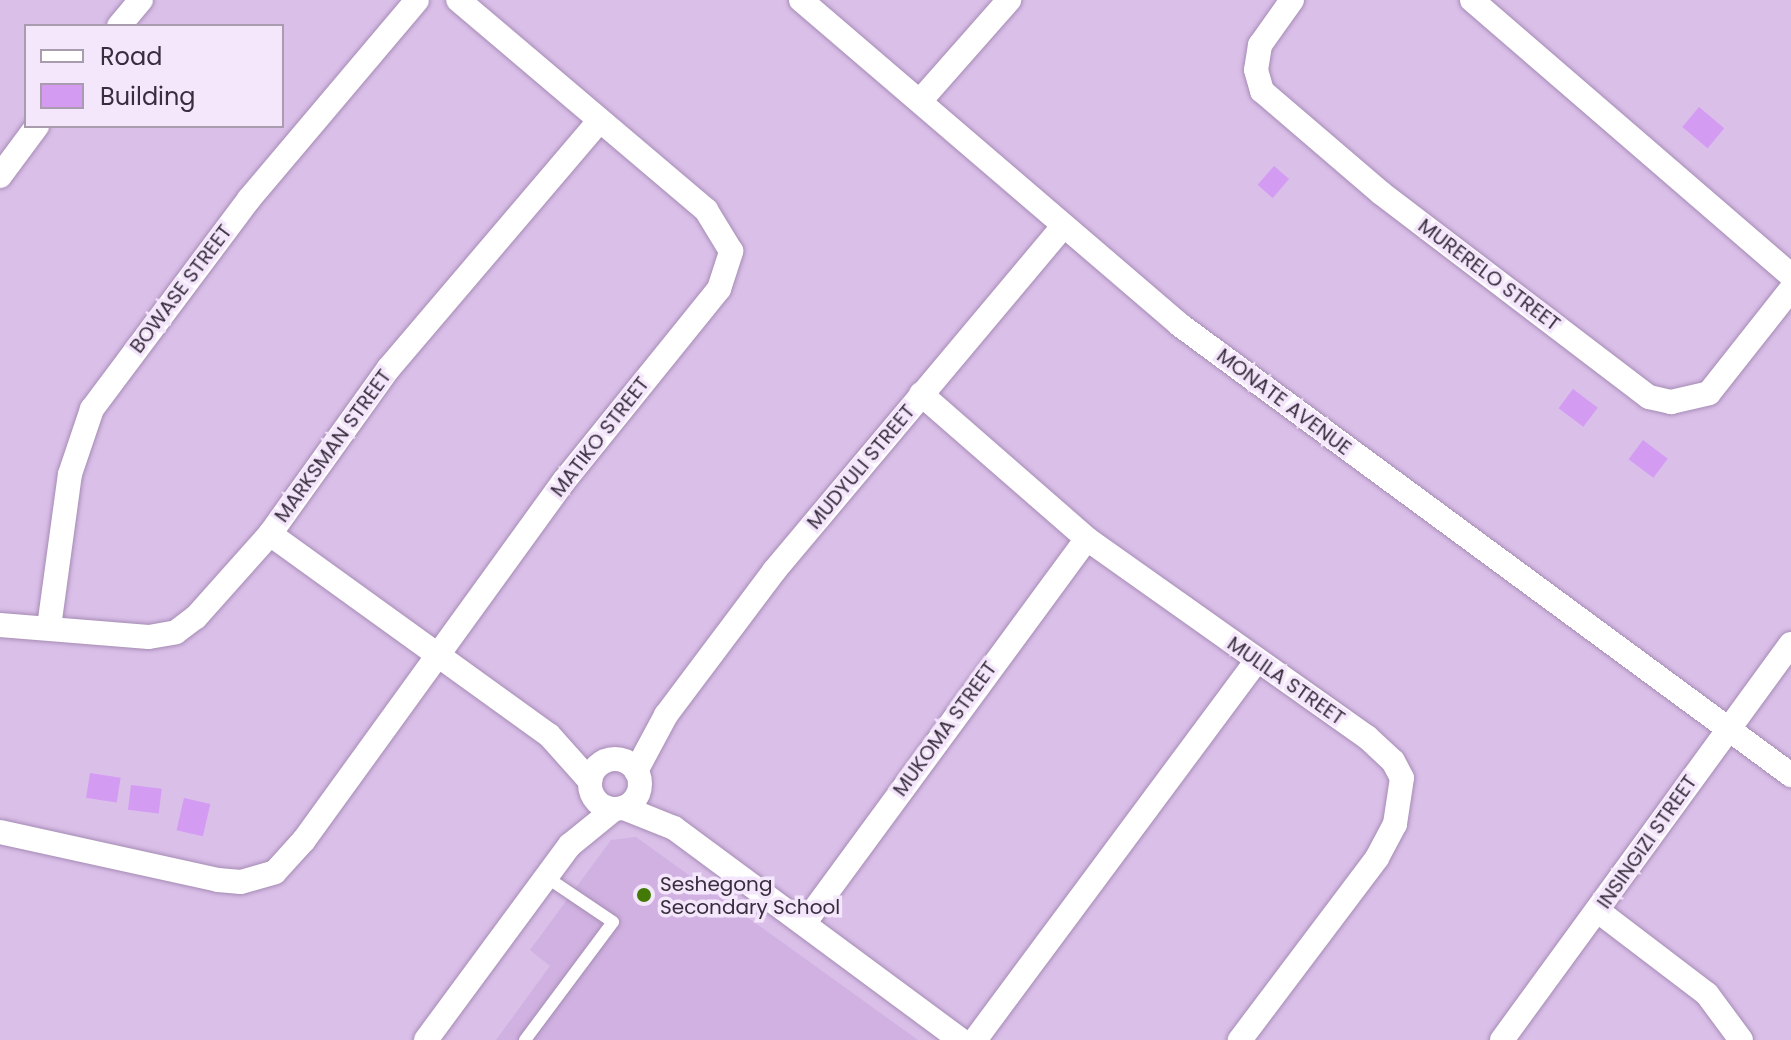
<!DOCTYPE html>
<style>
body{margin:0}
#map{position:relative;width:1791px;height:1040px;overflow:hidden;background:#dabfe9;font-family:Poppins,sans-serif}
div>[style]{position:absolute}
.built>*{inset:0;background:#d0b1e1}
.building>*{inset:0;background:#d49bf2;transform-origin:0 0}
.roads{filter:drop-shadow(0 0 2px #a58cb4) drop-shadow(0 0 2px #a58cb4)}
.service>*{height:12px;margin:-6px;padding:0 6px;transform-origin:6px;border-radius:6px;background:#fff}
.minor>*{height:24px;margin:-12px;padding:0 12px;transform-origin:12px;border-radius:12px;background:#fff}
.minor>.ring{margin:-12px;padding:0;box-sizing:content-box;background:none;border:24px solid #fff;border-radius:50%}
.dots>*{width:22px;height:22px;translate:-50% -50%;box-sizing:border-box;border:4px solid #f4e6fb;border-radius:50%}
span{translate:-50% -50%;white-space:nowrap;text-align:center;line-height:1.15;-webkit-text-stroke:7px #f4e6fb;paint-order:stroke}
.street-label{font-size:20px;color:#382d3d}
.poi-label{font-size:20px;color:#382d3d}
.left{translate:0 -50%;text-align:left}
.legend{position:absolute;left:24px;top:24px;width:260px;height:104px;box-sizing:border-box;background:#f4e6fb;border:2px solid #a99caf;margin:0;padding:10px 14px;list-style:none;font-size:24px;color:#382d3d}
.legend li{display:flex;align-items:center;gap:16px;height:40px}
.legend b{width:40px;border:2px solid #a99caf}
</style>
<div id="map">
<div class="built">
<div style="clip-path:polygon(636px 837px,918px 1040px,496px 1040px,550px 966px,530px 950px,611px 840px)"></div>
</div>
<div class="building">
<div style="left:1699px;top:107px;width:33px;height:26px;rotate:40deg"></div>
<div style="left:1274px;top:166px;width:20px;height:25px;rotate:41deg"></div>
<div style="left:1573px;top:389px;width:31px;height:24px;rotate:37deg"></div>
<div style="left:1643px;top:440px;width:31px;height:24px;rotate:37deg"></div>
<div style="left:90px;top:773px;width:31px;height:25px;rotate:9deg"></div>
<div style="left:131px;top:785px;width:31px;height:25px;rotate:7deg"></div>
<div style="left:184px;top:798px;width:27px;height:33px;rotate:13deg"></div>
</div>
<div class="roads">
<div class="service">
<div style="left:525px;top:1040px;width:147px;rotate:-53.3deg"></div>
<div style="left:613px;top:922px;width:81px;rotate:-146.1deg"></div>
</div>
<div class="minor">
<div style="left:801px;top:0;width:499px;rotate:40.6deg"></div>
<div style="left:1180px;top:325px;width:759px;rotate:36.37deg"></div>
<div style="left:1292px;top:0;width:55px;rotate:125.4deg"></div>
<div style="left:1260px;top:45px;width:25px;rotate:99deg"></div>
<div style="left:1256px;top:70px;width:22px;rotate:74deg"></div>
<div style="left:1262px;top:91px;width:157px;rotate:40.6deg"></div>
<div style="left:1381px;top:193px;width:337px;rotate:37.3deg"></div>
<div style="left:1649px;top:397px;width:23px;rotate:13deg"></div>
<div style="left:1671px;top:402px;width:39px;rotate:-13deg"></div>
<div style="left:1709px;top:393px;width:132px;rotate:-51.7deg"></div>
<div style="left:1472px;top:0;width:421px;rotate:40.8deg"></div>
<div style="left:119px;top:26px;width:34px;rotate:-50deg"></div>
<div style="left:920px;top:101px;width:135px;rotate:-48.6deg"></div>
<div style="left:0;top:176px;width:62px;rotate:-53.5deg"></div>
<div style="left:921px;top:394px;width:220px;rotate:41.1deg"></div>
<div style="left:1087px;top:539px;width:343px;rotate:35.3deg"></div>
<div style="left:1367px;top:737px;width:35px;rotate:43deg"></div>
<div style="left:1393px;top:761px;width:19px;rotate:62deg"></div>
<div style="left:1402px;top:778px;width:47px;rotate:98.7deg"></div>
<div style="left:1395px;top:824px;width:38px;rotate:118deg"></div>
<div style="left:1377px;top:858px;width:228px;rotate:127deg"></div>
<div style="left:270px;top:534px;width:344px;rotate:35.8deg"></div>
<div style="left:549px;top:735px;width:62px;rotate:48.3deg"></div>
<div style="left:0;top:625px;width:149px;rotate:4.6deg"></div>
<div style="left:149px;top:637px;width:27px;rotate:-10deg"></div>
<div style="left:176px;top:632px;width:25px;rotate:-37deg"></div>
<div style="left:196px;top:617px;width:111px;rotate:-48.3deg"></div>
<div style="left:270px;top:534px;width:204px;rotate:-54.4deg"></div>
<div style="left:389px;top:368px;width:324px;rotate:-49.6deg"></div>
<div style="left:49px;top:627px;width:154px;rotate:-82.2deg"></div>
<div style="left:70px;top:474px;width:69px;rotate:-71.3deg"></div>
<div style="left:92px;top:409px;width:262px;rotate:-53.2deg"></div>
<div style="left:249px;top:199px;width:260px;rotate:-49.8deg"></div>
<div class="ring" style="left:590px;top:759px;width:26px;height:26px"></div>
<div style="left:636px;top:771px;width:64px;rotate:-61.8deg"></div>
<div style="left:666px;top:715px;width:180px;rotate:-53.1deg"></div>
<div style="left:774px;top:571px;width:450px;rotate:-50deg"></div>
<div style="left:624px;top:808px;width:54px;rotate:21.8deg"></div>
<div style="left:674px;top:828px;width:357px;rotate:36.5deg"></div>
<div style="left:0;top:832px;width:223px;rotate:12.4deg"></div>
<div style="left:218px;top:880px;width:23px;rotate:5deg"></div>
<div style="left:241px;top:882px;width:35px;rotate:-16deg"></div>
<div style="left:275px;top:872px;width:43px;rotate:-47.8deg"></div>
<div style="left:304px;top:840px;width:443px;rotate:-54.1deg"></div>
<div style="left:564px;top:481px;width:247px;rotate:-51.1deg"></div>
<div style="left:719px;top:289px;width:40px;rotate:-72deg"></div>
<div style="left:731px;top:251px;width:48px;rotate:-121.4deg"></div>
<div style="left:706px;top:210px;width:325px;rotate:-139.7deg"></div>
<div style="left:1598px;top:911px;width:137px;rotate:37.3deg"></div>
<div style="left:1707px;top:994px;width:57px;rotate:53.5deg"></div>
<div style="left:806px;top:921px;width:474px;rotate:-53.7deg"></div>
<div style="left:426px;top:1040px;width:242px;rotate:-53.6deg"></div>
<div style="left:570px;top:845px;width:55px;rotate:-39.1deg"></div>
<div style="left:975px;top:1040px;width:472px;rotate:-53.4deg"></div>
<div style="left:1502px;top:1040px;width:490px;rotate:-53.9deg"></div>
</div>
</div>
<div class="dots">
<div style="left:644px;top:895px;background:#437907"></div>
</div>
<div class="street-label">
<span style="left:1489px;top:275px;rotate:37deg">MURERELO STREET</span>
<span style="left:181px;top:289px;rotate:-53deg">BOWASE STREET</span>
<span style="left:1284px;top:402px;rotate:37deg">MONATE AVENUE</span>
<span style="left:600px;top:437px;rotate:-52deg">MATIKO STREET</span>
<span style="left:333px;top:446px;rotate:-54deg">MARKSMAN STREET</span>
<span style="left:861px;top:467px;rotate:-50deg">MUDYULI STREET</span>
<span style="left:1286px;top:681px;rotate:35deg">MULILA STREET</span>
<span style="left:945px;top:729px;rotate:-54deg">MUKOMA STREET</span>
<span style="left:1647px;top:842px;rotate:-55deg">INSINGIZI STREET</span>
</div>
<div class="poi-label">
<span class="left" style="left:660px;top:896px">Seshegong<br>Secondary School</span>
</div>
<ul class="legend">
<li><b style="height:10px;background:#fff"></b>Road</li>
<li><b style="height:22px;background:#d49bf2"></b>Building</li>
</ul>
</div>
